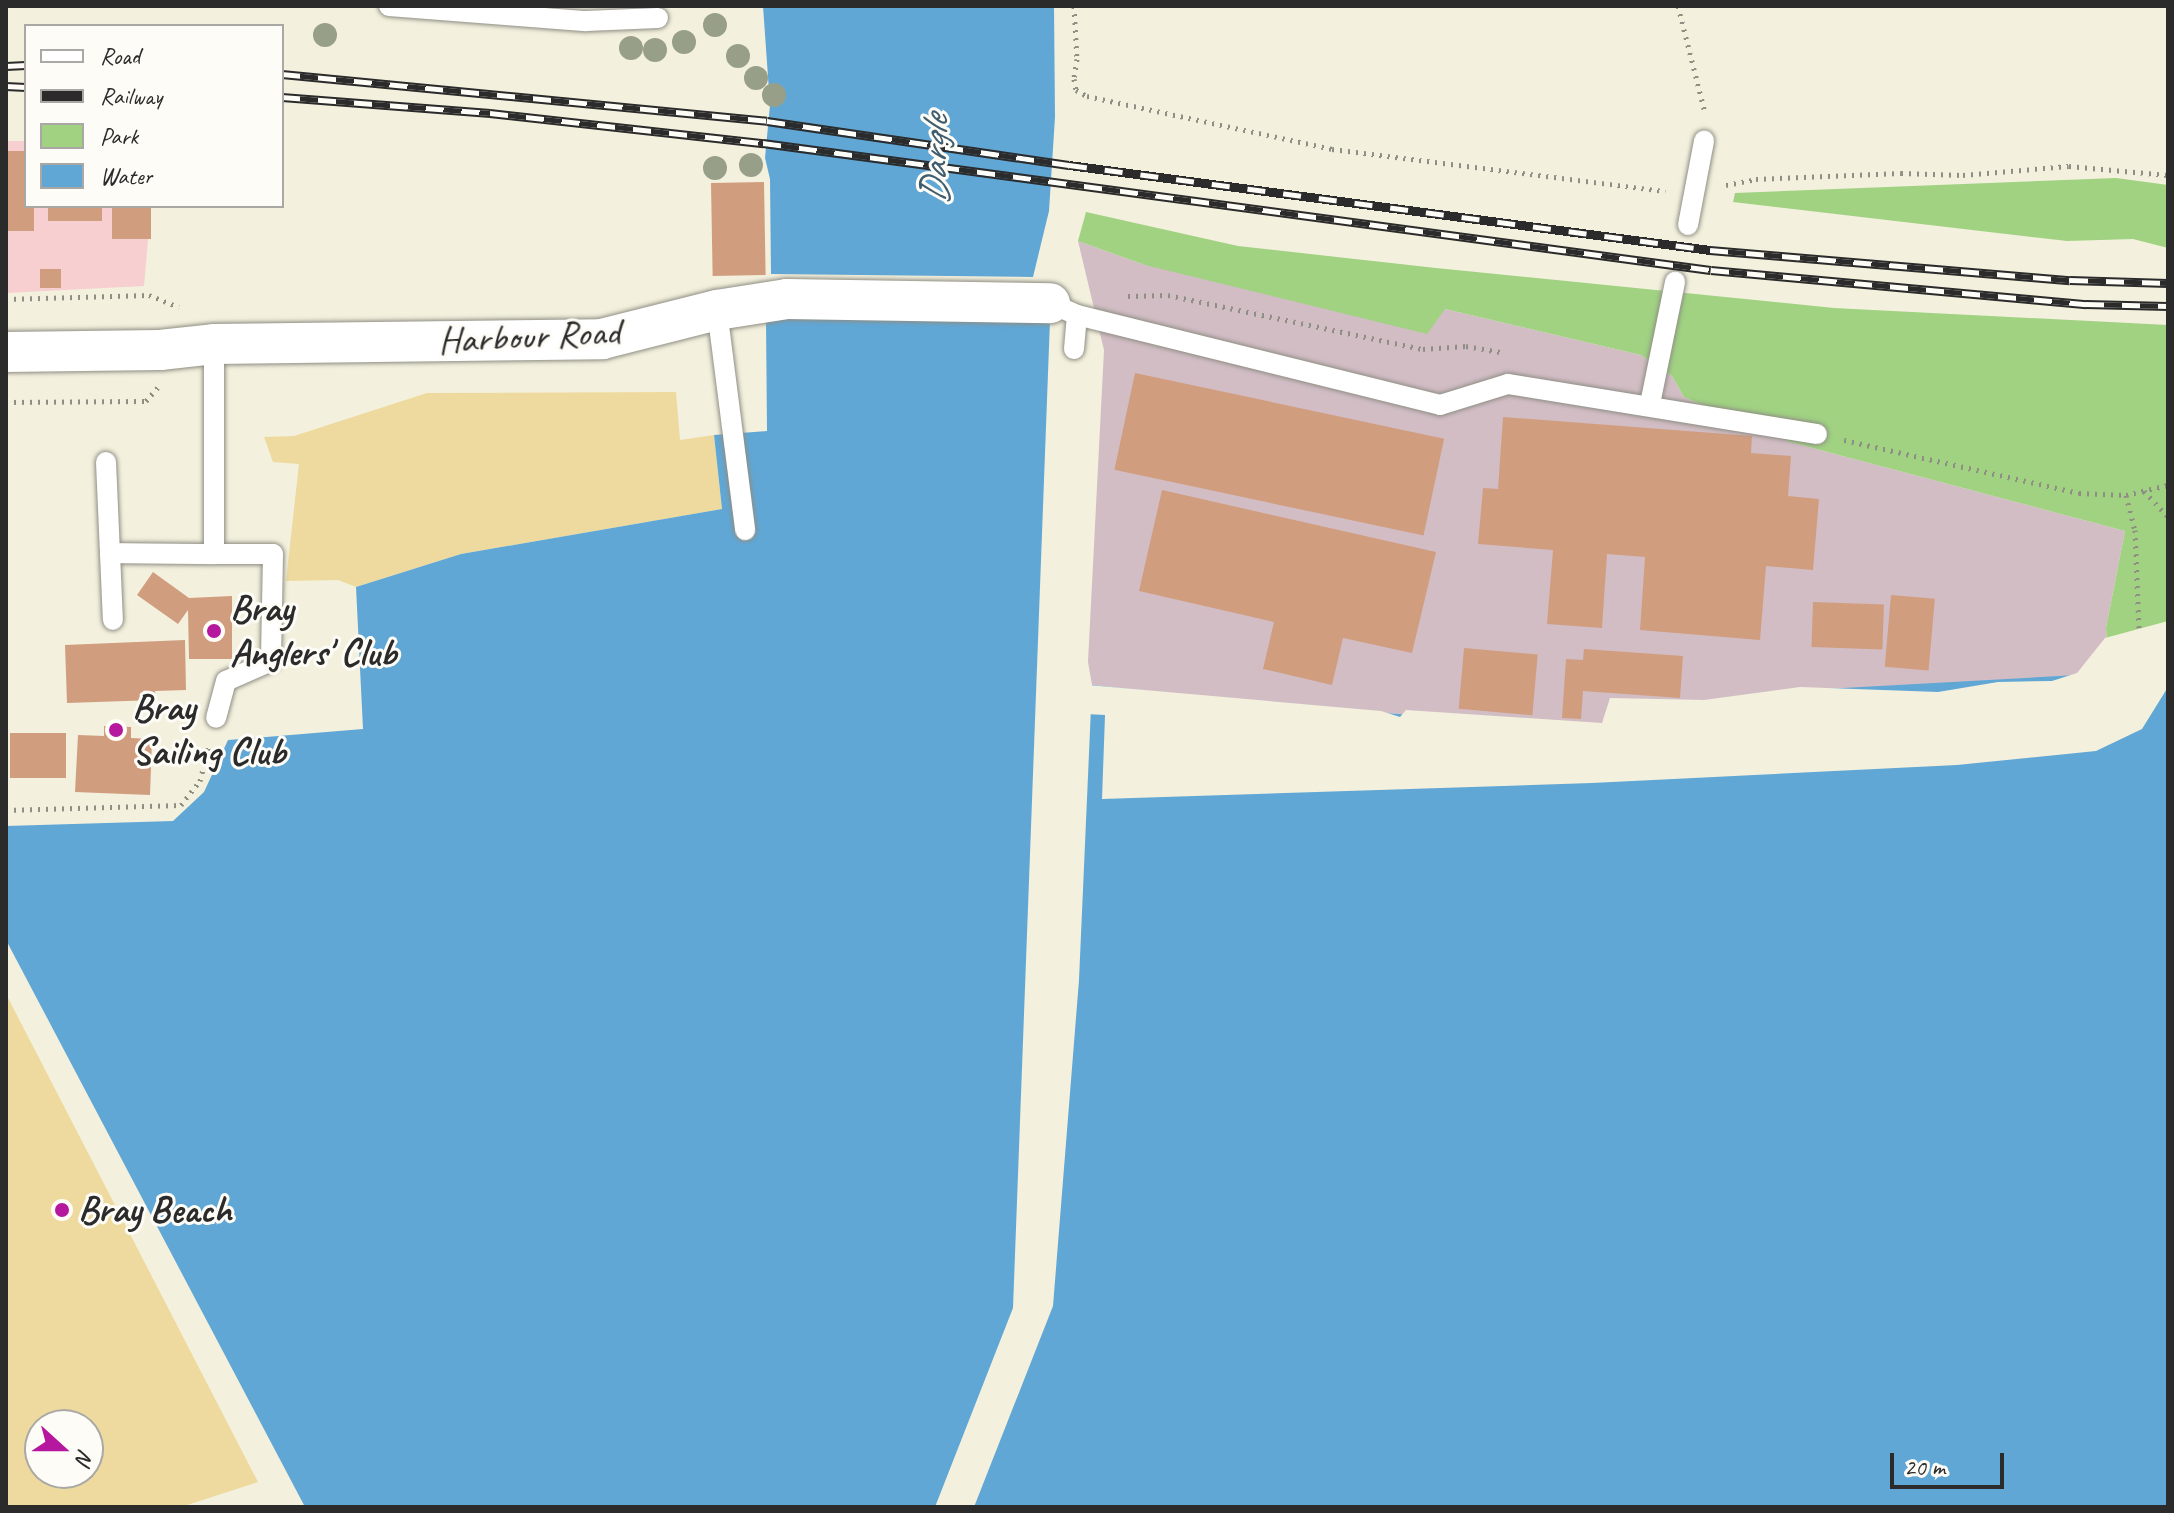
<!DOCTYPE html>
<style>
body{margin:0}
#map{position:relative;width:2174px;height:1513px;overflow:hidden;background:#f3f0dd;font-family:Caveat,sans-serif}
div>[style]{position:absolute}
.built>*{inset:0;background:#f7cfd0}
.industrial>*{inset:0;background:#d2bdc5}
.green>*{inset:0;background:#a0d282}
.sand>*{inset:0;background:#eeda9e}
.water>*{inset:0;background:#60a7d6}
.pier>*{inset:0;background:#f3f0dd}
.building>*{inset:0;background:#d19d7f;transform-origin:0 0}
.path>*{height:5px;margin-top:-2.5px;transform-origin:0;background:repeating-linear-gradient(90deg,#8f8e84 0 2px,transparent 0 8px)}
.roads{filter:drop-shadow(0 0 2px #8f8e84) drop-shadow(0 0 2px #8f8e84)}
.lane>*{height:20px;margin:-10px;padding:0 10px;transform-origin:10px;border-radius:10px;background:#fff}
.street>*{height:40px;margin:-20px;padding:0 20px;transform-origin:20px;border-radius:20px;background:#fff}
.rail>*{height:9px;margin-top:-4.5px;transform-origin:0;background:repeating-linear-gradient(90deg,#fdfcf7 0 18px,#2b2b2b 0 36px);box-sizing:border-box;border-block:2px solid #2b2b2b}
.trees>*{width:24px;height:24px;margin:-12px;border-radius:50%;background:#989f89}
.dots>*{width:22px;height:22px;translate:-50% -50%;box-sizing:border-box;border:4px solid #fdfcf7;border-radius:50%}
span{translate:-50% -50%;white-space:nowrap;text-align:center;line-height:1.15;-webkit-text-stroke:6px #fdfcf7;paint-order:stroke}
.street-label{font-size:38px;color:#2b2b2b}
.poi-label{font-size:38px;color:#2b2b2b;font-weight:700}
.left{translate:0 -50%;text-align:left}
.water-label{font-size:40px;color:#405d6f;font-style:italic}
.frame{position:absolute;inset:0;border:8px solid #2b2b2b;pointer-events:none}
.legend{position:absolute;left:24px;top:24px;width:260px;height:184px;box-sizing:border-box;background:#fdfcf7;border:2px solid #a9a8a5;margin:0;padding:10px 14px;list-style:none;font-size:24px;color:#2b2b2b}
.legend li{display:flex;align-items:center;gap:16px;height:40px}
.legend b{width:40px;border:2px solid #a9a8a5}
.north{position:absolute;left:24px;top:1409px;width:80px;height:80px;box-sizing:border-box;background:#fdfcf7;border:2px solid #a9a8a5;border-radius:50%;rotate:111deg;font-size:22px;font-weight:700;line-height:32px;text-align:center;color:#2b2b2b}
.north::after{content:'';display:block;margin:auto;width:28px;height:36px;background:#b5179e;clip-path:polygon(50% 0,100% 100%,50% 72%,0 100%)}
.scale{position:absolute;left:1890px;top:1453px;width:114px;height:36px;box-sizing:border-box;border:4px solid #2b2b2b;border-top:0;padding-left:10px;font-size:24px;line-height:28px;white-space:nowrap;color:#2b2b2b;-webkit-text-stroke:6px #fdfcf7;paint-order:stroke}
</style>
<div id="map">
<div class="built">
<div style="clip-path:polygon(6px 141px,26px 141px,26px 206px,151px 206px,144px 286px,6px 293px)"></div>
</div>
<div class="industrial">
<div style="clip-path:polygon(1078px 241px,1145px 265px,1445px 309px,1641px 355px,1672px 376px,1684px 397px,1790px 442px,2125px 531px,2106px 628px,2107px 642px,2077px 675px,1605px 727px,1321px 709px,1092px 685px,1088px 662px,1104px 350px)"></div>
</div>
<div class="green">
<div style="clip-path:polygon(2116px 178px,2168px 185px,2168px 248px,2133px 239px,2067px 241px,1733px 202px,1735px 193px)"></div>
<div style="clip-path:polygon(1086px 212px,1238px 246px,1436px 268px,1834px 308px,2168px 325px,2168px 625px,2107px 642px,2106px 628px,2125px 531px,1790px 442px,1684px 397px,1672px 376px,1641px 355px,1445px 309px,1427px 334px,1145px 265px,1078px 241px)"></div>
</div>
<div class="sand">
<div style="clip-path:polygon(676px 392px,680px 440px,714px 435px,722px 509px,461px 554px,356px 587px,338px 580px,286px 581px,299px 464px,273px 462px,264px 437px,294px 436px,427px 393px)"></div>
<div style="clip-path:polygon(evenodd,6px 994px,258px 1482px,181px 1507px,6px 1507px,6px 994px,40px 1425px,88px 1425px,88px 1473px,40px 1473px,40px 1425px)"></div>
</div>
<div class="water">
<div style="clip-path:polygon(763px 6px,1054px 6px,1055px 117px,1049px 211px,1033px 277px,771px 274px,770px 179px,765px 158px,770px 105px)"></div>
<div style="clip-path:polygon(778px 311px,1050px 320px,1013px 1308px,935px 1507px,305px 1507px,6px 940px,6px 826px,173px 821px,204px 792px,228px 740px,363px 729px,356px 587px,461px 554px,722px 509px,714px 435px,767px 431px,766px 320px)"></div>
<div style="clip-path:polygon(2168px 625px,2168px 1507px,974px 1507px,1053px 1306px,1079px 980px,1092px 685px,1321px 709px,1605px 727px,1703px 704px,1807px 690px,2077px 675px)"></div>
</div>
<div class="pier">
<div style="clip-path:polygon(2168px 621px,2168px 687px,2142px 729px,2096px 751px,1957px 765px,1592px 783px,1102px 799px,1105px 715px,1086px 714px,1088px 685px,1381px 711px,1400px 717px,1406px 710px,1602px 723px,1610px 698px,1704px 700px,1800px 687px,1938px 692px,1998px 682px,2052px 681px,2077px 673px,2105px 638px)"></div>
</div>
<div class="building">
<div style="clip-path:polygon(6px 151px,26px 151px,26px 206px,34px 206px,34px 231px,6px 231px)"></div>
<div style="left:764px;top:182px;width:93px;height:53px;rotate:89deg"></div>
<div style="left:48px;top:206px;width:54px;height:15px"></div>
<div style="left:112px;top:206px;width:39px;height:33px"></div>
<div style="left:40px;top:269px;width:21px;height:19px"></div>
<div style="left:1135px;top:373px;width:316px;height:99px;rotate:12deg"></div>
<div style="clip-path:polygon(1503px 417px,1752px 436px,1751px 453px,1791px 456px,1788px 496px,1819px 499px,1813px 570px,1766px 566px,1760px 640px,1640px 630px,1645px 557px,1607px 554px,1602px 628px,1547px 624px,1553px 550px,1478px 544px,1483px 488px,1498px 489px)"></div>
<div style="clip-path:polygon(1162px 490px,1436px 552px,1412px 653px,1343px 638px,1332px 685px,1263px 669px,1274px 622px,1139px 591px)"></div>
<div style="clip-path:polygon(153px 572px,189px 598px,232px 596px,232px 659px,189px 659px,188px 610px,178px 624px,137px 595px)"></div>
<div style="left:1891px;top:595px;width:44px;height:72px;rotate:5deg"></div>
<div style="left:1813px;top:602px;width:71px;height:45px;rotate:2deg"></div>
<div style="clip-path:polygon(185px 640px,186px 690px,155px 691px,156px 700px,67px 703px,65px 645px)"></div>
<div style="left:1464px;top:648px;width:74px;height:61px;rotate:5deg"></div>
<div style="clip-path:polygon(1584px 649px,1683px 656px,1680px 698px,1583px 691px,1581px 719px,1562px 718px,1566px 659px,1583px 660px)"></div>
<div style="clip-path:polygon(104px 726px,131px 727px,131px 738px,152px 739px,150px 795px,75px 792px,78px 735px,104px 736px)"></div>
<div style="left:10px;top:733px;width:56px;height:45px"></div>
</div>
<div class="path">
<div style="left:1074px;top:6px;width:53px;rotate:86.8deg"></div>
<div style="left:1077px;top:59px;width:20px;rotate:99deg"></div>
<div style="left:1074px;top:79px;width:11px;rotate:80deg"></div>
<div style="left:1076px;top:90px;width:13px;rotate:29deg"></div>
<div style="left:1087px;top:96px;width:251px;rotate:12.2deg"></div>
<div style="left:1332px;top:149px;width:336px;rotate:7.2deg"></div>
<div style="left:1678px;top:6px;width:110px;rotate:75.8deg"></div>
<div style="left:1726px;top:185px;width:31px;rotate:-11deg"></div>
<div style="left:1756px;top:179px;width:145px;rotate:-2.4deg"></div>
<div style="left:1901px;top:173px;width:62px;rotate:1.8deg"></div>
<div style="left:1963px;top:175px;width:106px;rotate:-4.9deg"></div>
<div style="left:2069px;top:166px;width:99px;rotate:5.2deg"></div>
<div style="left:1128px;top:296px;width:40px;rotate:-1.4deg"></div>
<div style="left:1168px;top:295px;width:261px;rotate:12deg"></div>
<div style="left:1423px;top:349px;width:43px;rotate:-4deg"></div>
<div style="left:1466px;top:346px;width:39px;rotate:10deg"></div>
<div style="left:6px;top:299px;width:143px;rotate:-1.6deg"></div>
<div style="left:149px;top:295px;width:32px;rotate:22deg"></div>
<div style="left:6px;top:402px;width:140px;rotate:-0.4deg"></div>
<div style="left:146px;top:401px;width:18px;rotate:-49deg"></div>
<div style="left:1844px;top:440px;width:241px;rotate:12.7deg"></div>
<div style="left:2079px;top:493px;width:47px;rotate:2.4deg"></div>
<div style="left:2126px;top:495px;width:43px;rotate:-13.4deg"></div>
<div style="left:2144px;top:491px;width:35px;rotate:47deg"></div>
<div style="left:2126px;top:495px;width:36px;rotate:76deg"></div>
<div style="left:2135px;top:530px;width:99px;rotate:87.7deg"></div>
<div style="left:6px;top:810px;width:175px;rotate:-1.6deg"></div>
<div style="left:181px;top:805px;width:31px;rotate:-52deg"></div>
<div style="left:200px;top:781px;width:37px;rotate:-76deg"></div>
</div>
<div class="roads">
<div class="lane">
<div style="left:389px;top:6px;width:198px;rotate:4.4deg"></div>
<div style="left:586px;top:21px;width:72px;rotate:-2.4deg"></div>
<div style="left:1688px;top:225px;width:86px;rotate:-79.2deg"></div>
<div style="left:1050px;top:303px;width:30px;rotate:24deg"></div>
<div style="left:1077px;top:315px;width:374px;rotate:13.9deg"></div>
<div style="left:1440px;top:405px;width:71px;rotate:-17.2deg"></div>
<div style="left:1508px;top:384px;width:313px;rotate:9.2deg"></div>
<div style="left:717px;top:310px;width:222px;rotate:82.7deg"></div>
<div style="left:214px;top:344px;width:210px;rotate:90deg"></div>
<div style="left:214px;top:554px;width:59px"></div>
<div style="left:273px;top:554px;width:107px;rotate:91.1deg"></div>
<div style="left:271px;top:661px;width:49px;rotate:156deg"></div>
<div style="left:226px;top:681px;width:38px;rotate:105deg"></div>
<div style="left:1074px;top:349px;width:34px;rotate:-85deg"></div>
<div style="left:1650px;top:404px;width:125px;rotate:-78.4deg"></div>
<div style="left:106px;top:462px;width:158px;rotate:87.5deg"></div>
<div style="left:110px;top:553px;width:104px;rotate:0.6deg"></div>
</div>
<div class="street">
<div style="left:6px;top:352px;width:154px;rotate:-0.7deg"></div>
<div style="left:160px;top:350px;width:54px;rotate:-6.3deg"></div>
<div style="left:214px;top:344px;width:388px;rotate:-0.7deg"></div>
<div style="left:602px;top:339px;width:119px;rotate:-14.2deg"></div>
<div style="left:717px;top:310px;width:71px;rotate:-8.9deg"></div>
<div style="left:787px;top:299px;width:263px;rotate:0.9deg"></div>
</div>
</div>
<div class="rail">
<div style="left:6px;top:66px;width:20px;rotate:-3deg"></div>
<div style="left:282px;top:74px;width:487px;rotate:5.5deg"></div>
<div style="left:767px;top:121px;width:305px;rotate:8.3deg"></div>
<div style="left:1069px;top:165px;width:647px;rotate:7.55deg"></div>
<div style="left:1710px;top:250px;width:361px;rotate:4.8deg"></div>
<div style="left:2070px;top:280px;width:98px;rotate:1.8deg"></div>
<div style="left:6px;top:86px;width:20px;rotate:3deg"></div>
<div style="left:282px;top:97px;width:209px;rotate:4.4deg"></div>
<div style="left:490px;top:113px;width:275px;rotate:6.3deg"></div>
<div style="left:763px;top:143px;width:956px;rotate:7.63deg"></div>
<div style="left:1711px;top:270px;width:377px;rotate:5.2deg"></div>
<div style="left:2086px;top:304px;width:82px;rotate:1.4deg"></div>
</div>
<div class="trees">
<div style="left:715px;top:25px"></div>
<div style="left:325px;top:35px"></div>
<div style="left:684px;top:42px"></div>
<div style="left:631px;top:48px"></div>
<div style="left:655px;top:50px"></div>
<div style="left:738px;top:56px"></div>
<div style="left:756px;top:78px"></div>
<div style="left:774px;top:95px"></div>
<div style="left:751px;top:165px"></div>
<div style="left:715px;top:168px"></div>
</div>
<div class="dots">
<div style="left:214px;top:631px;background:#b5179e"></div>
<div style="left:116px;top:730px;background:#b5179e"></div>
<div style="left:62px;top:1210px;background:#b5179e"></div>
</div>
<div class="street-label">
<span style="left:529px;top:336px;rotate:-3deg">Harbour Road</span>
</div>
<div class="poi-label">
<span class="left" style="left:230px;top:631px">Bray<br>Anglers' Club</span>
<span class="left" style="left:132px;top:730px">Bray<br>Sailing Club</span>
<span class="left" style="left:78px;top:1210px">Bray Beach</span>
</div>
<div class="water-label">
<span style="left:934px;top:160px;rotate:-90deg">Dargle</span>
</div>
<div class="frame"></div>
<ul class="legend">
<li><b style="height:10px;background:#fff"></b>Road</li>
<li><b style="height:10px;background:#2b2b2b"></b>Railway</li>
<li><b style="height:22px;background:#a0d282"></b>Park</li>
<li><b style="height:22px;background:#60a7d6"></b>Water</li>
</ul>
<div class="north">N</div>
<div class="scale">20 m</div>
</div>
